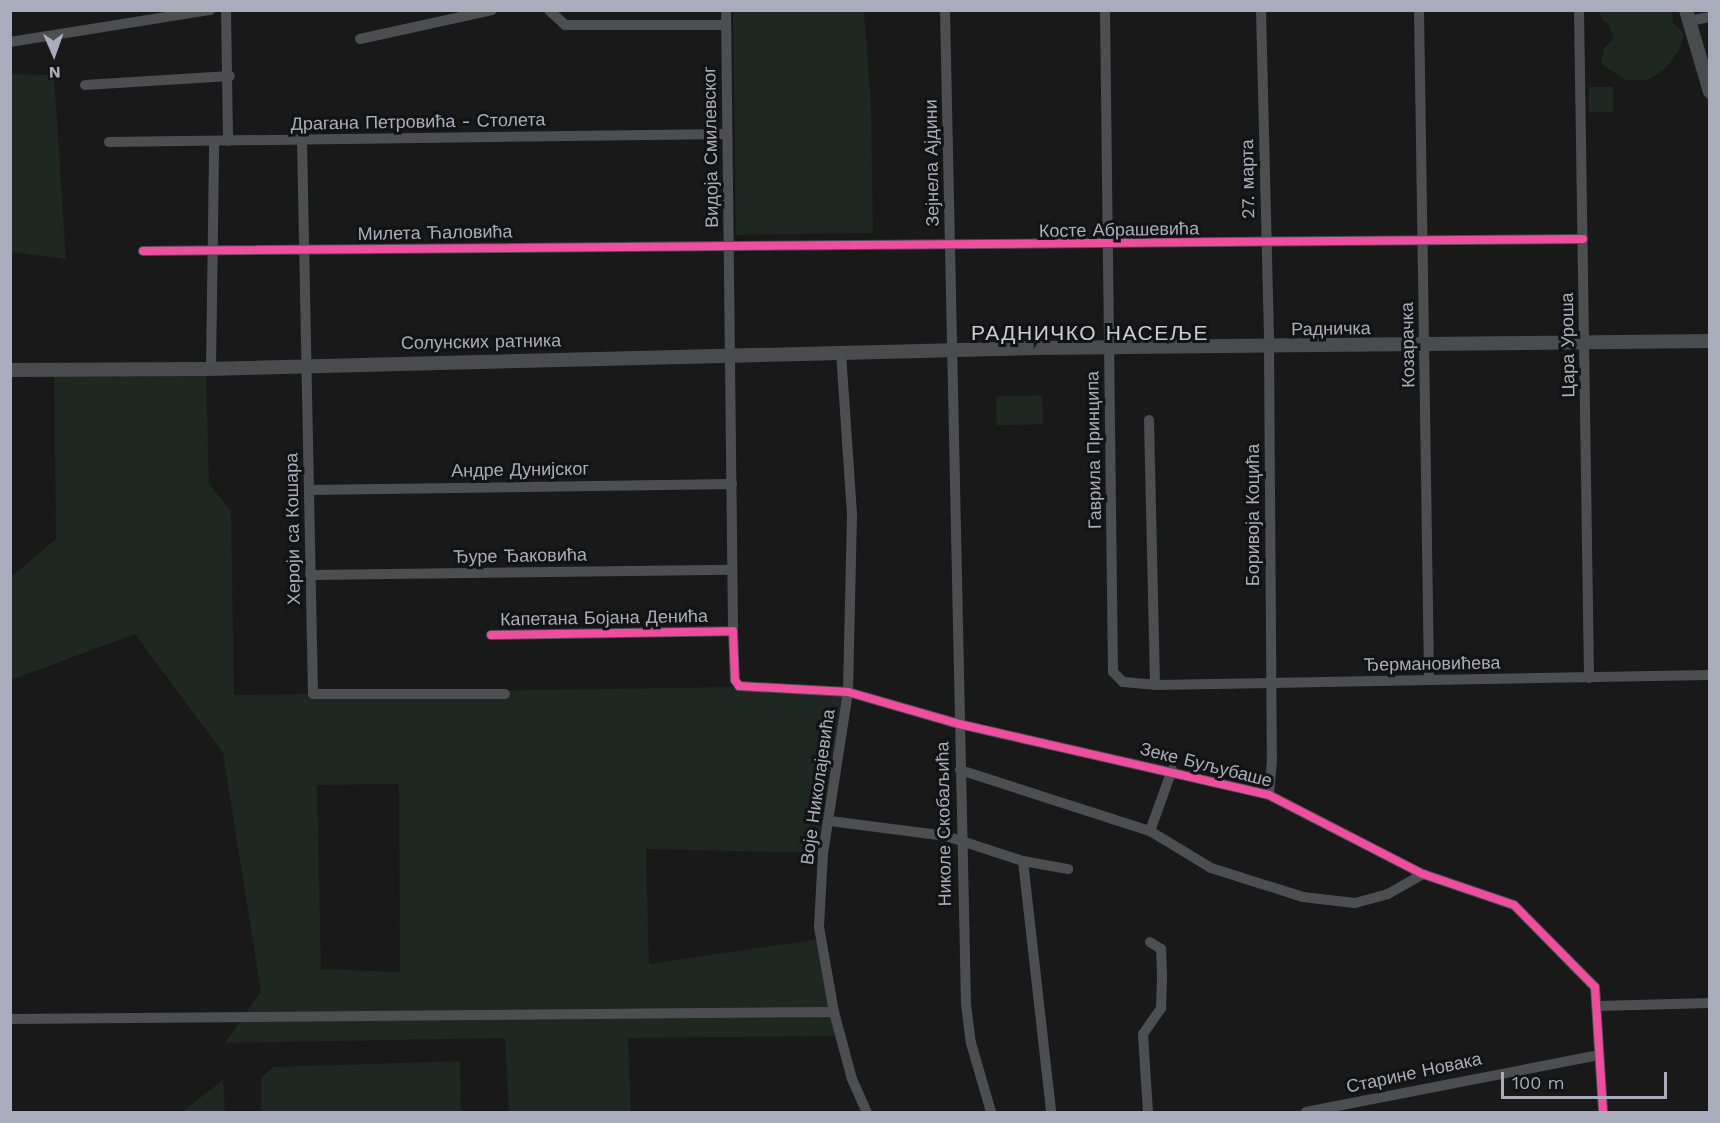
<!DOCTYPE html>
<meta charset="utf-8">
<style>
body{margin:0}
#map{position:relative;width:1720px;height:1123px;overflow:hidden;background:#191919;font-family:"Work Sans",sans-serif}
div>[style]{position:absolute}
.green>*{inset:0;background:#1e2721;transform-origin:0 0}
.minor>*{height:10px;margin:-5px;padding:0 5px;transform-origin:5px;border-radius:5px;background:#4d4e52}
.major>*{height:14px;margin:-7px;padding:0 7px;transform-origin:7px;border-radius:7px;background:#4a4b4e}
.cycleway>*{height:8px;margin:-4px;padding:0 4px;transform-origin:4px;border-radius:4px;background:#ef4d9e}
span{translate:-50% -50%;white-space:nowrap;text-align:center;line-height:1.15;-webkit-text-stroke:6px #131315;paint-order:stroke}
.street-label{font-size:18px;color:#a9adbb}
.quarter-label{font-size:21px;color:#cbccd6;letter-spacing:1.5px}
.frame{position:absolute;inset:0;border:12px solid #a9adbb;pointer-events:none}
.north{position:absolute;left:24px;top:24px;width:60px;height:60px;-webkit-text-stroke:4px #131315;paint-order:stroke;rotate:178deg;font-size:16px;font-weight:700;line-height:24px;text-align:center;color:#a9adbb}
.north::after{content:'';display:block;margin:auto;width:21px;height:27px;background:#a9adbb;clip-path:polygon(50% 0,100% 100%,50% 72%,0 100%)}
.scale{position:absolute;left:1501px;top:1072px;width:166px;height:27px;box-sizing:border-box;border:3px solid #a9adbb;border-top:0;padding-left:8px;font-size:18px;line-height:21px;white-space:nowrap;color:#a9adbb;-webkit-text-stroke:4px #131315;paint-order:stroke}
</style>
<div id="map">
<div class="green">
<div style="clip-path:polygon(733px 11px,864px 11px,871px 105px,873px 233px,736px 235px)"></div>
<div style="clip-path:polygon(1598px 11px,1672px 11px,1673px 23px,1684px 34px,1679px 50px,1665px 69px,1648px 80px,1626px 80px,1601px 64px,1604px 48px,1614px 38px,1608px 22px,1604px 22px)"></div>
<div style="clip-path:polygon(11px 74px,54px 75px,66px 259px,11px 252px)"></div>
<div style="left:1589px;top:87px;width:24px;height:25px"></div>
<div style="clip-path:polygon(evenodd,206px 369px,209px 484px,231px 511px,234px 695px,731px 687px,848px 692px,823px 853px,646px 849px,649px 964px,819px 939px,841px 1036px,628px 1038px,631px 1112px,509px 1112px,505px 1038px,225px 1043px,261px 992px,223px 753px,135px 634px,11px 680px,11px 577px,56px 539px,54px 370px,206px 369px,399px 784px,400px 972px,321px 969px,317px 785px,399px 784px)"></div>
<div style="left:1042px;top:395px;width:29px;height:46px;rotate:88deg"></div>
<div style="clip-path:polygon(460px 1061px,461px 1112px,261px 1112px,261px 1078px,273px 1067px)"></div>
<div style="clip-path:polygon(223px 1080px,225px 1112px,182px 1112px)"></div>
</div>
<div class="minor">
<div style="left:226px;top:10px;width:131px;rotate:89.1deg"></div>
<div style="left:549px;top:10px;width:22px;rotate:43deg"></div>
<div style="left:565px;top:25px;width:161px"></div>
<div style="left:726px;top:10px;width:621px;rotate:89.35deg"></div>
<div style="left:945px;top:10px;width:994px;rotate:88.79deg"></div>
<div style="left:966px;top:1004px;width:39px;rotate:83deg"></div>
<div style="left:971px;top:1043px;width:72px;rotate:73.8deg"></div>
<div style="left:1105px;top:10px;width:662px;rotate:89.31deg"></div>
<div style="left:1113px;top:672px;width:14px;rotate:45deg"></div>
<div style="left:1123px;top:682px;width:32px;rotate:5deg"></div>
<div style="left:1261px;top:10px;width:338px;rotate:88.6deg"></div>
<div style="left:1269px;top:348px;width:412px;rotate:89.6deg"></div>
<div style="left:1272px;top:760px;width:35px;rotate:95deg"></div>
<div style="left:1419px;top:10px;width:670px;rotate:89.14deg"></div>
<div style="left:1579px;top:10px;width:668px;rotate:89.14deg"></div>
<div style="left:1689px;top:21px;width:21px;rotate:-11deg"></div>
<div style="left:360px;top:39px;width:135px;rotate:-12.4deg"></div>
<div style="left:10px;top:42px;width:203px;rotate:-9.1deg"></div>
<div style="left:85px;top:85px;width:145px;rotate:-3.6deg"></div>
<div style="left:302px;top:141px;width:553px;rotate:88.86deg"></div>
<div style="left:313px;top:694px;width:192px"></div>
<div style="left:109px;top:142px;width:618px;rotate:-0.74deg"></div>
<div style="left:143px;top:251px;width:1440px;rotate:-0.48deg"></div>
<div style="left:841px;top:353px;width:161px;rotate:86.1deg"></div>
<div style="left:852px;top:514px;width:178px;rotate:91.3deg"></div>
<div style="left:848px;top:692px;width:163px;rotate:98.8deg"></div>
<div style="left:823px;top:853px;width:74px;rotate:93.1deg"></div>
<div style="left:819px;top:927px;width:86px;rotate:80deg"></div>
<div style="left:834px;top:1012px;width:69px;rotate:75deg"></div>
<div style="left:852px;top:1079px;width:36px;rotate:66deg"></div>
<div style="left:211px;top:369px;width:228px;rotate:-89.2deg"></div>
<div style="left:1149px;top:420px;width:265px;rotate:88.7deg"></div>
<div style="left:1155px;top:685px;width:555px;rotate:-1.03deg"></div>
<div style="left:309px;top:490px;width:423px;rotate:-0.8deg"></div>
<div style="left:310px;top:575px;width:422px;rotate:-0.7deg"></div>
<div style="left:491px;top:635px;width:242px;rotate:-0.9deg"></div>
<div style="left:733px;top:631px;width:49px;rotate:87.7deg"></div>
<div style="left:735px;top:680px;width:7px;rotate:56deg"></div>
<div style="left:739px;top:686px;width:109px;rotate:3.2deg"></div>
<div style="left:848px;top:692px;width:116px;rotate:16.1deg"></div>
<div style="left:959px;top:724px;width:318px;rotate:12.9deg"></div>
<div style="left:1269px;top:795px;width:173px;rotate:27.2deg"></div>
<div style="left:1423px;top:874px;width:96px;rotate:18.8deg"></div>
<div style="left:1514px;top:905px;width:115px;rotate:45.4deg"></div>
<div style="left:1595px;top:987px;width:125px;rotate:86.3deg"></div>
<div style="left:960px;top:770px;width:200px;rotate:17.8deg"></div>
<div style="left:1150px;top:831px;width:71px;rotate:31.2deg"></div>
<div style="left:1211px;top:868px;width:96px;rotate:17.5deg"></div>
<div style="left:1303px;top:897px;width:52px;rotate:6.6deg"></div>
<div style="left:1355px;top:903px;width:34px;rotate:-15deg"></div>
<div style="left:1388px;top:894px;width:40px;rotate:-29.7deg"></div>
<div style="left:830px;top:821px;width:117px;rotate:7.4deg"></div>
<div style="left:946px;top:836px;width:81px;rotate:18deg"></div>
<div style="left:1023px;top:861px;width:46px;rotate:10.1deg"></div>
<div style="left:1150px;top:831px;width:65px;rotate:-70.2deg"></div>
<div style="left:1023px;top:861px;width:253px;rotate:83.6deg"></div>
<div style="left:1598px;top:1006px;width:112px;rotate:-1.5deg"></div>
<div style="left:10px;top:1019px;width:824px;rotate:-0.49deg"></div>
<div style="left:1148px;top:1112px;width:78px;rotate:-93.7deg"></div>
<div style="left:1143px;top:1034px;width:32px;rotate:-55deg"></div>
<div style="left:1161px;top:1008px;width:33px;rotate:-88deg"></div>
<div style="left:1162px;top:975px;width:26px;rotate:-92deg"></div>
<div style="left:1161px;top:949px;width:13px;rotate:-148deg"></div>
<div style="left:1306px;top:1112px;width:299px;rotate:-11deg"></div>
</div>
<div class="major">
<div style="left:1686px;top:10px;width:85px;rotate:73.7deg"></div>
<div style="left:10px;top:370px;width:196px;rotate:-0.3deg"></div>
<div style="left:206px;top:369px;width:831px;rotate:-1.45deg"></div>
<div style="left:1037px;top:348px;width:673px;rotate:-0.6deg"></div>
</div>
<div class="cycleway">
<div style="left:143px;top:251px;width:1440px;rotate:-0.48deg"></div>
<div style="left:491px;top:635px;width:242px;rotate:-0.9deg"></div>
<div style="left:733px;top:631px;width:49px;rotate:87.7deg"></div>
<div style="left:735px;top:680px;width:7px;rotate:56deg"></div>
<div style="left:739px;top:686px;width:109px;rotate:3.2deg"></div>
<div style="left:848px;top:692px;width:116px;rotate:16.1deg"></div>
<div style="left:959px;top:724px;width:318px;rotate:12.9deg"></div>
<div style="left:1269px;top:795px;width:173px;rotate:27.2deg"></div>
<div style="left:1423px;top:874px;width:96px;rotate:18.8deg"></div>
<div style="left:1514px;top:905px;width:115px;rotate:45.4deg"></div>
<div style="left:1595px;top:987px;width:125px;rotate:86.3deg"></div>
</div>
<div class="street-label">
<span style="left:418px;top:122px;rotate:-1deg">Драгана Петровића - Столета</span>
<span style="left:711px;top:147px;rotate:-91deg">Видоја Смилевског</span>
<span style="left:932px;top:163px;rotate:-91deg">Зејнела Ајдини</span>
<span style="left:1248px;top:179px;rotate:-91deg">27. марта</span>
<span style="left:1119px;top:230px;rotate:-1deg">Косте Абрашевића</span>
<span style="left:435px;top:233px;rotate:-1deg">Милета Ћаловића</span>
<span style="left:1331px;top:329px;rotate:-1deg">Радничка</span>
<span style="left:481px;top:342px;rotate:-1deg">Солунских ратника</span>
<span style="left:1408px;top:345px;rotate:-91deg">Козарачка</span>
<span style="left:1568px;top:345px;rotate:-91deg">Цара Уроша</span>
<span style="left:1094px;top:450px;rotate:-91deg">Гаврила Принципа</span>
<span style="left:520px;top:470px;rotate:-1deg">Андре Дунијског</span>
<span style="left:1253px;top:515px;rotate:-90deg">Боривоја Коцића</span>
<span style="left:293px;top:529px;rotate:-91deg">Хероји са Кошара</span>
<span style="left:520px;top:556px;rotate:-1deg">Ђуре Ђаковића</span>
<span style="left:604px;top:618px;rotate:-1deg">Капетана Бојана Денића</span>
<span style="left:1432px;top:664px;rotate:-1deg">Ђермановићева</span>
<span style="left:1206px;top:765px;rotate:14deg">Зеке Буљубаше</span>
<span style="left:818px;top:787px;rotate:-82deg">Воје Николајевића</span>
<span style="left:944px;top:824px;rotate:-91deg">Николе Скобаљића</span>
<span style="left:1414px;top:1073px;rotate:-12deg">Старине Новака</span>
</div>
<div class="quarter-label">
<span style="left:1090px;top:333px">РАДНИЧКО НАСЕЉЕ</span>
</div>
<div class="frame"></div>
<div class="north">N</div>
<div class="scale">100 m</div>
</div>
